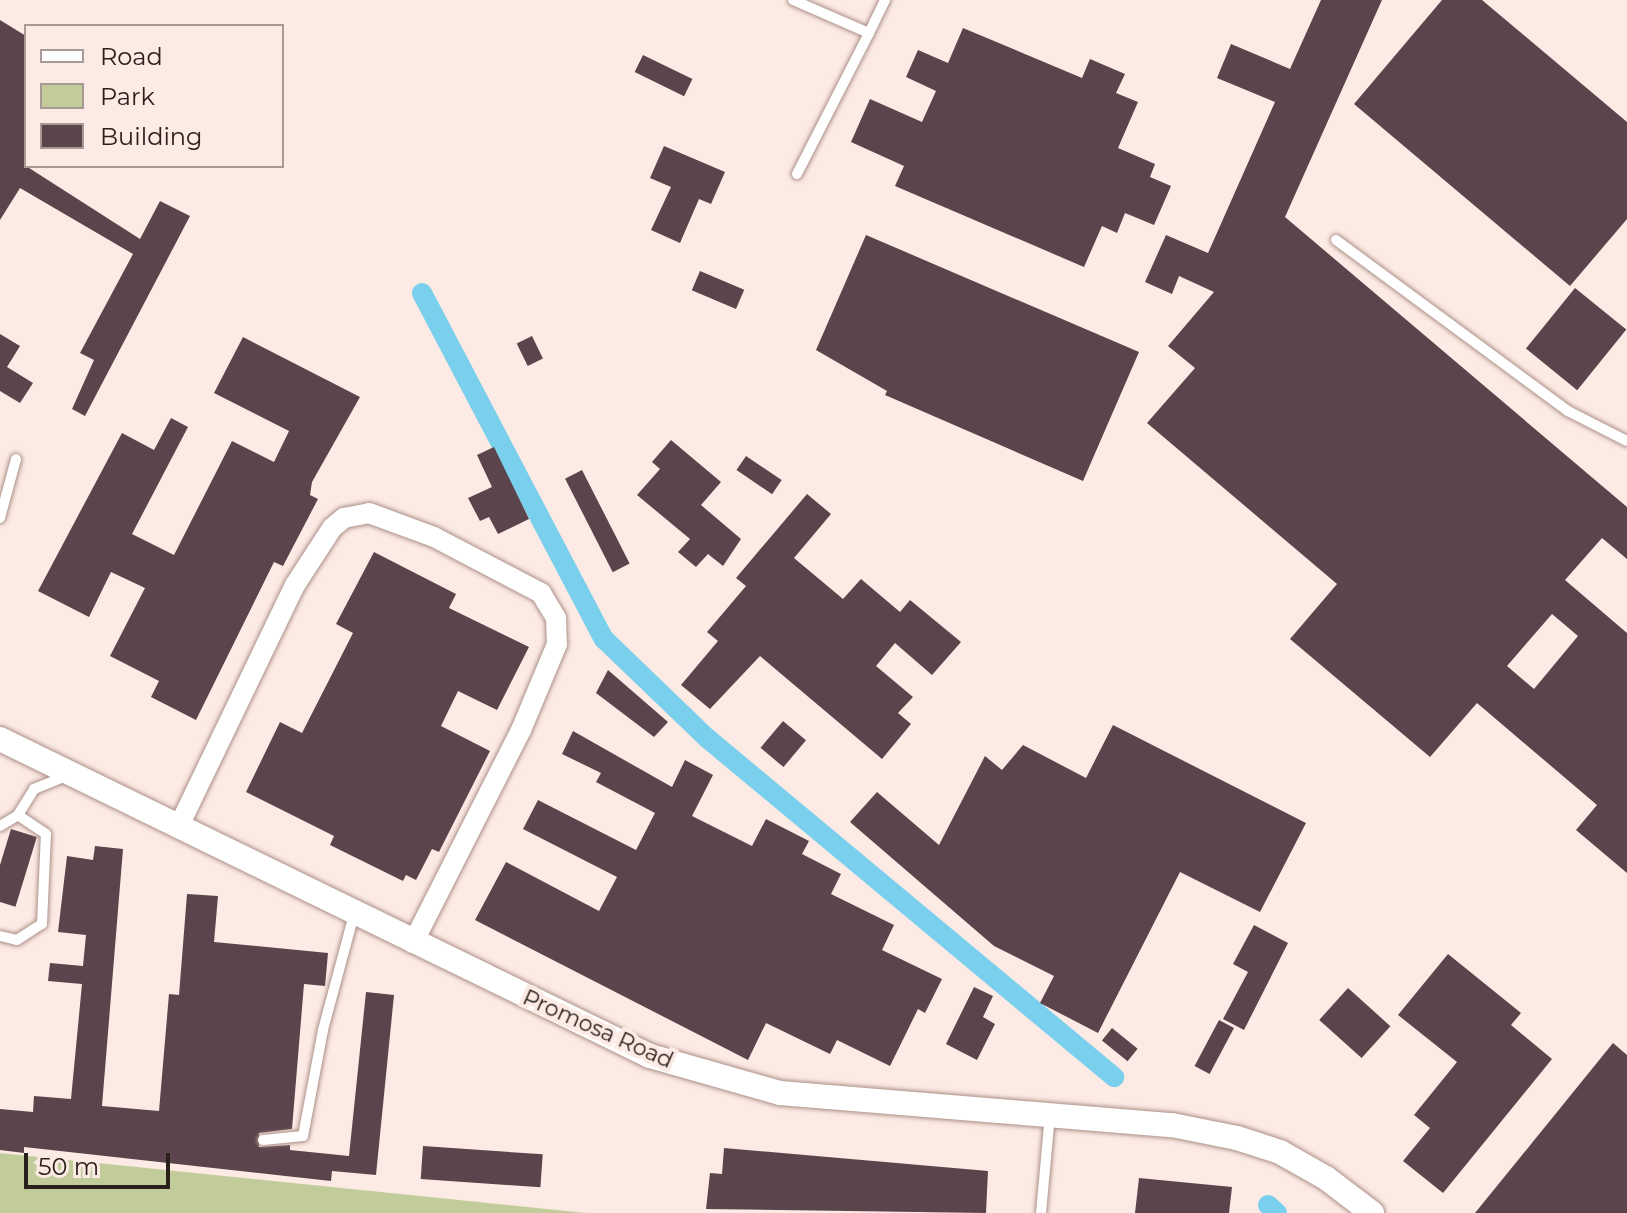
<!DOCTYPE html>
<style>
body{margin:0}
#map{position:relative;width:1627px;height:1213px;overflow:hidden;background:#fceae4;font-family:Montserrat,sans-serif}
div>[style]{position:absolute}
.green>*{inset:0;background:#c2cc9b}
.canal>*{height:20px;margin:-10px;padding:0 10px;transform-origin:10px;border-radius:10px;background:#7acfec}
.building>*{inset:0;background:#5c444c;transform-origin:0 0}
.roads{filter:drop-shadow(0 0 2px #ab9087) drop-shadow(0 0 2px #ab9087)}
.service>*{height:10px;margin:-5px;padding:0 5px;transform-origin:5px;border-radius:5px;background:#fff}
.minor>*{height:20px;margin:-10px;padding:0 10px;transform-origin:10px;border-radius:10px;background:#fff}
.tertiary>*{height:24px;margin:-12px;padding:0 12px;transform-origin:12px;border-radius:12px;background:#fff}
span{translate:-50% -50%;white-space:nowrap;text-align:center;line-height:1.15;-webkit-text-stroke:8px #fceae4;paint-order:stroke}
.street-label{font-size:22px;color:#2b201c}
.legend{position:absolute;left:24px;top:24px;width:260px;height:144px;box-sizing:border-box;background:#fceae4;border:2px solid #a89994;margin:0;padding:10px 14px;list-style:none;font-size:24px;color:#2b201c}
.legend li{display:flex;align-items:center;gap:16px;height:40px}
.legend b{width:40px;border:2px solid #a89994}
.scale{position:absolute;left:24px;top:1153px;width:146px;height:36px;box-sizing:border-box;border:4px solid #2b201c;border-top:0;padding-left:10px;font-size:24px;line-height:28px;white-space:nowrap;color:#2b201c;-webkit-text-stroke:6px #fceae4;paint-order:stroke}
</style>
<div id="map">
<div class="green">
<div style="clip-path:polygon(0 1153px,586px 1213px,0 1213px)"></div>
</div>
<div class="canal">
<div style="left:422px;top:293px;width:391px;rotate:62.3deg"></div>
<div style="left:604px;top:639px;width:143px;rotate:43.9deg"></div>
<div style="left:707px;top:738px;width:530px;rotate:39.79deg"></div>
<div style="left:1268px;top:1205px;width:12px;rotate:42deg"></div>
</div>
<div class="building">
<div style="clip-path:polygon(evenodd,1321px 0,1382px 0,1285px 217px,1627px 507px,1627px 559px,1602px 538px,1565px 580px,1627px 633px,1627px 873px,1576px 830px,1597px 805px,1477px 703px,1430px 757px,1290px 639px,1337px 584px,1147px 423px,1195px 368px,1168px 346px,1214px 292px,1179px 276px,1172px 294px,1145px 282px,1166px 235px,1208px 253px,1275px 102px,1217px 78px,1231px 44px,1290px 69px,1321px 0,1552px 614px,1578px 636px,1534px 689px,1507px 666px,1552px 614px)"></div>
<div style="clip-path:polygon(1442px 0,1482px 0,1627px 122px,1627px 219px,1570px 286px,1354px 104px)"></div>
<div style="clip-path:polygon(0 20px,26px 36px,26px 166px,140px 239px,160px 201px,190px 216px,85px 416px,72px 409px,94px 360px,80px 353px,133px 254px,20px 188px,0 220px)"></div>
<div style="clip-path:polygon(963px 28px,1082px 78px,1090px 59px,1125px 74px,1116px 93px,1138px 102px,1118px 148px,1155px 164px,1150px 177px,1171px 186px,1154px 225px,1125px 213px,1117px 233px,1102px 226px,1084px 267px,895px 186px,904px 166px,851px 142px,870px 99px,922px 122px,936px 91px,906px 77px,918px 50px,948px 63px)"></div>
<div style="left:643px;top:55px;width:55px;height:19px;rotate:26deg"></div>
<div style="clip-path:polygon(664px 146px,725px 172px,711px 204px,699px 199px,680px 243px,651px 230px,671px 187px,650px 178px)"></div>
<div style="clip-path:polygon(866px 235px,1139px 352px,1083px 481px,885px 395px,887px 391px,816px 350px)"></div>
<div style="left:700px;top:271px;width:48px;height:21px;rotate:23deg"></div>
<div style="left:1575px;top:288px;width:66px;height:78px;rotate:39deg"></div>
<div style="clip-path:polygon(0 334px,20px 346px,7px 367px,33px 383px,20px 403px,0 391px)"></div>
<div style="left:532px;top:336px;width:25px;height:17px;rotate:64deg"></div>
<div style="clip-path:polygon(243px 337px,360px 397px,312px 482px,310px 495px,318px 499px,283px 566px,274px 562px,196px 720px,151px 697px,159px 681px,110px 656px,145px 588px,111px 572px,89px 617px,38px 591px,122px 433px,154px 450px,171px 418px,188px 427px,132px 534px,174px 555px,232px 441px,274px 462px,289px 431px,214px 393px)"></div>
<div style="clip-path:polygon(671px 440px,721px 482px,701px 505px,741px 539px,723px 566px,708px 554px,696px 567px,678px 552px,690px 539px,637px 495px,660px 469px,652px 462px)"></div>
<div style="clip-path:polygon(494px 447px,529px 519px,498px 534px,489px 517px,480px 521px,468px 498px,492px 487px,477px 455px)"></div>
<div style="left:746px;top:456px;width:43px;height:17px;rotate:34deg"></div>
<div style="left:582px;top:470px;width:105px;height:19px;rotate:63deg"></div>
<div style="clip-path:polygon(807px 494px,831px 514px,794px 558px,843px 599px,861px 579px,900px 612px,910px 600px,961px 642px,932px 675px,895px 643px,876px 666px,913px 697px,898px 713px,911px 724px,882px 759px,760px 656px,710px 709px,681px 685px,718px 641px,707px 632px,746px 586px,736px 578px)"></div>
<div style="clip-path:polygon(374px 552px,456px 594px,449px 608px,529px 647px,497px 710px,458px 691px,441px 726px,490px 751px,439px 852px,432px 849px,416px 880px,406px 875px,403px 881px,330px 845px,334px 836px,246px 792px,280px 722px,302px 733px,353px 633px,336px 624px)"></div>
<div style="clip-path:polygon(608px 670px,668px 722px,654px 737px,596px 693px)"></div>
<div style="left:783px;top:721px;width:30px;height:35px;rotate:40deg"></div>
<div style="clip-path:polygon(1113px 725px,1306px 823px,1260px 912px,1180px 872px,1098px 1033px,1040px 1003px,1054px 976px,994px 946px,850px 822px,877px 792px,939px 845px,985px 756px,1002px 770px,1023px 745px,1086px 778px)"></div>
<div style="clip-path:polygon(573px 731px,672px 787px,685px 760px,713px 775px,692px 816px,752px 846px,766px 819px,809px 841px,802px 854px,841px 874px,831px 894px,894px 925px,882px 950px,942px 979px,925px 1013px,918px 1009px,890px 1066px,837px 1040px,830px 1054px,766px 1023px,748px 1060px,475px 920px,506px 862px,599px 911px,617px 877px,523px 829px,538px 800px,636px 850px,655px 813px,596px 782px,601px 773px,562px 754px)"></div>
<div style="left:11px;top:829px;width:27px;height:73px;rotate:17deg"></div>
<div style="clip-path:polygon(95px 846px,123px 849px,102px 1106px,159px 1111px,169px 994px,179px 995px,187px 894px,218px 896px,214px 942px,328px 953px,325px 986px,304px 984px,292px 1129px,259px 1133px,259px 1147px,290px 1145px,290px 1150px,349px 1156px,366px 992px,394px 995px,376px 1175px,332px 1171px,331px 1181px,24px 1147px,24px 1153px,0 1150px,0 1109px,33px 1112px,34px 1096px,71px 1099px,82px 984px,48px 981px,50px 963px,83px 966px,86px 935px,58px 932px,67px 856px,93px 860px)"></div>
<div style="clip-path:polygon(1254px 925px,1288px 943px,1244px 1030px,1223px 1019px,1248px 972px,1233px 964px)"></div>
<div style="clip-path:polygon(1448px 954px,1521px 1013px,1511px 1025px,1552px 1059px,1443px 1193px,1403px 1161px,1430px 1128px,1414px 1115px,1457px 1062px,1398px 1015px)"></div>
<div style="clip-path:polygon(974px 987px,993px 996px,983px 1017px,995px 1024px,977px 1060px,946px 1044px)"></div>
<div style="left:1348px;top:988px;width:57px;height:43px;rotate:42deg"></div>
<div style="left:1219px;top:1020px;width:17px;height:52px;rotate:28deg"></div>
<div style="left:1112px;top:1028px;width:33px;height:16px;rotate:39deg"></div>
<div style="clip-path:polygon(1613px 1043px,1627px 1055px,1627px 1213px,1475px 1213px)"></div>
<div style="left:423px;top:1146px;width:120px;height:33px;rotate:4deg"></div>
<div style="clip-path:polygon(724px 1148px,988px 1171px,986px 1213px,706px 1209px,710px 1173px,722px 1174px)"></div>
<div style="clip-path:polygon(1139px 1178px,1232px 1187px,1229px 1213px,1135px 1213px)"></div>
</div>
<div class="roads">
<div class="service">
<div style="left:793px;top:0;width:83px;rotate:23.5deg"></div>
<div style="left:869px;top:33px;width:37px;rotate:-64deg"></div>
<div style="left:797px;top:174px;width:158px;rotate:-62.9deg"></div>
<div style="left:1336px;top:240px;width:288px;rotate:36.4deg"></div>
<div style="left:1568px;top:411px;width:66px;rotate:27deg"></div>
<div style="left:0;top:518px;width:61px;rotate:-74.8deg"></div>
<div style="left:0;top:826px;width:21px;rotate:-31deg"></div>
<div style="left:18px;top:815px;width:31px;rotate:-58deg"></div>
<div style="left:34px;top:789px;width:35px;rotate:-22deg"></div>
<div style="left:0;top:936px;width:17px;rotate:13deg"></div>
<div style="left:17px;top:940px;width:30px;rotate:-33deg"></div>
<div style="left:42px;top:924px;width:90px;rotate:-87.5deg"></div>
<div style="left:46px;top:834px;width:34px;rotate:-146deg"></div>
<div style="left:263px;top:1140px;width:40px;rotate:-5.7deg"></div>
<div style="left:303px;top:1136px;width:108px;rotate:-79.3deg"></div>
<div style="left:323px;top:1030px;width:120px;rotate:-75deg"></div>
<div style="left:1041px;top:1213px;width:98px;rotate:-84.8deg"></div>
</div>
<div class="minor">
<div style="left:178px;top:828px;width:270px;rotate:-64.3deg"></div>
<div style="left:295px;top:585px;width:68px;rotate:-57deg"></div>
<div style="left:332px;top:528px;width:16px;rotate:-40deg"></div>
<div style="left:344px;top:518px;width:25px;rotate:-11deg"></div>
<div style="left:369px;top:513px;width:69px;rotate:20.3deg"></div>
<div style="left:434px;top:537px;width:121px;rotate:27.6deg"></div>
<div style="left:541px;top:593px;width:29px;rotate:59deg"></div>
<div style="left:556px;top:618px;width:26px;rotate:88deg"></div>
<div style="left:557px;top:644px;width:93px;rotate:112.7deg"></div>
<div style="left:521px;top:730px;width:239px;rotate:116.9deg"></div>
</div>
<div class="tertiary">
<div style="left:0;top:739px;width:723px;rotate:26deg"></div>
<div style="left:650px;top:1056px;width:135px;rotate:15.9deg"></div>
<div style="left:780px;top:1093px;width:393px;rotate:4.7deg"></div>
<div style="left:1172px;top:1125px;width:66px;rotate:11.3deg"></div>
<div style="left:1237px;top:1138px;width:45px;rotate:18deg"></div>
<div style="left:1280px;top:1152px;width:53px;rotate:29.5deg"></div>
<div style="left:1326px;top:1178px;width:58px;rotate:37.3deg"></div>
</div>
</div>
<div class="street-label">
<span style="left:598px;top:1029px;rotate:24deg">Promosa Road</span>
</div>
<ul class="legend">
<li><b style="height:10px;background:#fff"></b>Road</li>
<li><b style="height:22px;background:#c2cc9b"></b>Park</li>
<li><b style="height:22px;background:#5c444c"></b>Building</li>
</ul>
<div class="scale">50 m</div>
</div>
